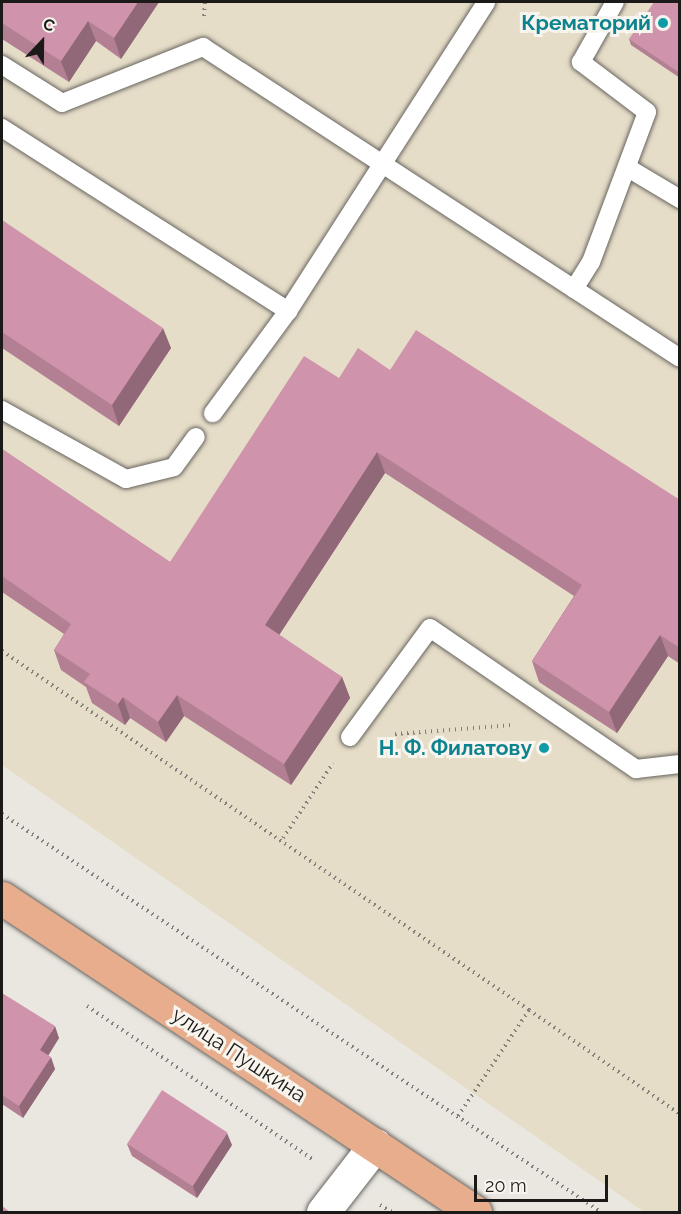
<!DOCTYPE html>
<meta charset="utf-8">
<style>
body{margin:0}
#map{position:relative;width:681px;height:1214px;overflow:hidden;background:#eae7e1;font-family:Raleway,sans-serif}
div>[style]{position:absolute}
.medical>*{inset:0;background:#e6ddc8}
.path>*{height:4px;margin-top:-2px;transform-origin:0;background:repeating-linear-gradient(90deg,#83807c 0 1.5px,transparent 0 6px)}
.roads{filter:drop-shadow(0 0 2px #686560) drop-shadow(0 0 2px #686560)}
.lane>*{height:18px;margin:-9px;padding:0 9px;transform-origin:9px;border-radius:9px;background:#fff}
.street>*{height:33px;margin:-16.5px;padding:0 16.5px;transform-origin:16.5px;border-radius:16.5px;background:#fff}
.primary>*{height:33px;margin:-16.5px;padding:0 16.5px;transform-origin:16.5px;border-radius:16.5px;background:#e8ad8d}
.wall>*{inset:0;background:#b27f93}
.shaded-wall>*{inset:0;background:#916878}
.building>*{inset:0;background:#cf94ab;transform-origin:0 0}
.dots>*{width:16px;height:16px;translate:-50% -50%;box-sizing:border-box;border:3px solid #f8f5ee;border-radius:50%}
span{translate:-50% -50%;white-space:nowrap;text-align:center;line-height:1.15;-webkit-text-stroke:6px #f8f5ee;paint-order:stroke}
.culture-label{font-size:21px;color:#0d838f;font-weight:700}
.right{translate:-100% -50%;text-align:right}
.street-label{font-size:21px;color:#1c1a18}
.frame{position:absolute;inset:0;border:3px solid #1c1a18;pointer-events:none}
.north{position:absolute;left:12px;top:12px;width:60px;height:60px;-webkit-text-stroke:4px #f8f5ee;paint-order:stroke;rotate:22deg;font-size:16px;font-weight:700;line-height:24px;text-align:center;color:#1c1a18}
.north::after{content:'';display:block;margin:auto;width:21px;height:27px;background:#1c1a18;clip-path:polygon(50% 0,100% 100%,50% 72%,0 100%)}
.scale{position:absolute;left:474px;top:1175px;width:134px;height:27px;box-sizing:border-box;border:3px solid #1c1a18;border-top:0;padding-left:8px;font-size:18px;line-height:21px;white-space:nowrap;color:#1c1a18;-webkit-text-stroke:4px #f8f5ee;paint-order:stroke}
</style>
<div id="map">
<div class="medical">
<div style="clip-path:polygon(2px 2px,679px 2px,679px 1212px,644px 1212px,2px 765px)"></div>
</div>
<div class="path">
<div style="left:204px;top:16px;width:14px;rotate:-86deg"></div>
<div style="left:2px;top:651px;width:638px;rotate:34.26deg"></div>
<div style="left:529px;top:1010px;width:128px;rotate:123.8deg"></div>
<div style="left:395px;top:734px;width:118px;rotate:-4.4deg"></div>
<div style="left:2px;top:814px;width:719px;rotate:33.6deg"></div>
<div style="left:283px;top:838px;width:90px;rotate:-56.3deg"></div>
<div style="left:87px;top:1006px;width:274px;rotate:34.2deg"></div>
<div style="left:529px;top:1010px;width:183px;rotate:34.6deg"></div>
<div style="left:380px;top:1205px;width:14px;rotate:30deg"></div>
</div>
<div class="roads">
<div class="lane">
<div style="left:2px;top:65px;width:71px;rotate:32.3deg"></div>
<div style="left:62px;top:103px;width:152px;rotate:-21.7deg"></div>
<div style="left:203px;top:47px;width:569px;rotate:33.1deg"></div>
<div style="left:2px;top:128px;width:340px;rotate:32.6deg"></div>
<div style="left:288px;top:311px;width:127px;rotate:126.3deg"></div>
<div style="left:628px;top:168px;width:61px;rotate:30.8deg"></div>
<div style="left:574px;top:289px;width:32px;rotate:-58deg"></div>
<div style="left:591px;top:262px;width:160px;rotate:-69.5deg"></div>
<div style="left:647px;top:112px;width:83px;rotate:-142.9deg"></div>
<div style="left:581px;top:62px;width:69px;rotate:-60.5deg"></div>
<div style="left:288px;top:311px;width:367px;rotate:-57.3deg"></div>
<div style="left:2px;top:410px;width:142px;rotate:29.1deg"></div>
<div style="left:126px;top:479px;width:49px;rotate:-14deg"></div>
<div style="left:174px;top:467px;width:37px;rotate:-54deg"></div>
<div style="left:350px;top:737px;width:135px;rotate:-53.7deg"></div>
<div style="left:430px;top:628px;width:250px;rotate:34.4deg"></div>
<div style="left:636px;top:769px;width:44px;rotate:-6.5deg"></div>
</div>
<div class="street">
<div style="left:323px;top:1212px;width:85px;rotate:-52.2deg"></div>
</div>
<div class="primary">
<div style="left:2px;top:898px;width:568px;rotate:33.58deg"></div>
</div>
</div>
<div class="wall">
<div style="clip-path:polygon(2px 2px,159px 2px,121px 59px,96px 41px,69px 82px,2px 39px)"></div>
<div style="clip-path:polygon(680px 2px,680px 78px,631px 45px,629px 39px)"></div>
<div style="clip-path:polygon(2px 220px,171px 348px,119px 426px,2px 348px)"></div>
<div style="clip-path:polygon(390px 370px,680px 500px,680px 664px,668px 656px,617px 733px,539px 682px,532px 661px,574px 596px,385px 473px,279px 635px,342px 677px,350px 698px,291px 785px,184px 716px,166px 742px,130px 718px,125px 725px,92px 703px,86px 687px,61px 670px,54px 650px,64px 634px,2px 592px,2px 449px,170px 562px,339px 378px)"></div>
<div style="clip-path:polygon(2px 993px,59px 1038px,48px 1056px,55px 1069px,23px 1118px,2px 1104px)"></div>
<div style="clip-path:polygon(127px 1144px,232px 1145px,197px 1198px,132px 1156px)"></div>
</div>
<div class="shaded-wall">
<div style="clip-path:polygon(138px 2px,159px 2px,121px 59px,114px 38px)"></div>
<div style="clip-path:polygon(88px 21px,96px 41px,69px 82px,61px 61px)"></div>
<div style="clip-path:polygon(163px 328px,171px 348px,119px 426px,112px 405px)"></div>
<div style="clip-path:polygon(377px 452px,385px 473px,272px 646px,265px 625px)"></div>
<div style="clip-path:polygon(660px 635px,668px 656px,617px 733px,609px 712px)"></div>
<div style="clip-path:polygon(342px 677px,350px 698px,291px 785px,284px 764px)"></div>
<div style="clip-path:polygon(177px 695px,184px 716px,166px 742px,158px 722px)"></div>
<div style="clip-path:polygon(123px 697px,130px 718px,125px 725px,118px 704px)"></div>
<div style="clip-path:polygon(55px 1026px,59px 1038px,44px 1062px,40px 1050px)"></div>
<div style="clip-path:polygon(51px 1057px,55px 1069px,23px 1118px,19px 1106px)"></div>
<div style="clip-path:polygon(227px 1133px,232px 1145px,197px 1198px,193px 1186px)"></div>
</div>
<div class="building">
<div style="clip-path:polygon(2px 2px,138px 2px,114px 38px,88px 21px,61px 61px,2px 23px)"></div>
<div style="clip-path:polygon(654px 2px,680px 2px,680px 73px,629px 39px)"></div>
<div style="clip-path:polygon(2px 220px,163px 328px,112px 405px,2px 332px)"></div>
<div style="clip-path:polygon(416px 330px,680px 500px,680px 648px,660px 635px,609px 712px,532px 661px,582px 585px,377px 452px,265px 625px,342px 677px,284px 764px,177px 695px,158px 722px,123px 697px,118px 704px,84px 682px,90px 674px,54px 650px,71px 624px,2px 576px,2px 449px,170px 562px,304px 356px,339px 378px,358px 348px,390px 370px)"></div>
<div style="clip-path:polygon(2px 993px,55px 1026px,40px 1050px,51px 1057px,19px 1106px,2px 1095px)"></div>
<div style="left:162px;top:1090px;width:78px;height:64px;rotate:33deg"></div>
<div style="clip-path:polygon(2px 1206px,10px 1212px,2px 1212px)"></div>
</div>
<div class="dots">
<div style="left:663px;top:23px;background:#0f9aa8"></div>
<div style="left:544px;top:748px;background:#0f9aa8"></div>
</div>
<div class="culture-label">
<span class="right" style="left:651px;top:23px">Крематорий</span>
<span class="right" style="left:532px;top:748px">Н. Ф. Филатову</span>
</div>
<div class="street-label">
<span style="left:239px;top:1055px;rotate:33deg">улица Пушкина</span>
</div>
<div class="frame"></div>
<div class="north">С</div>
<div class="scale">20 m</div>
</div>
